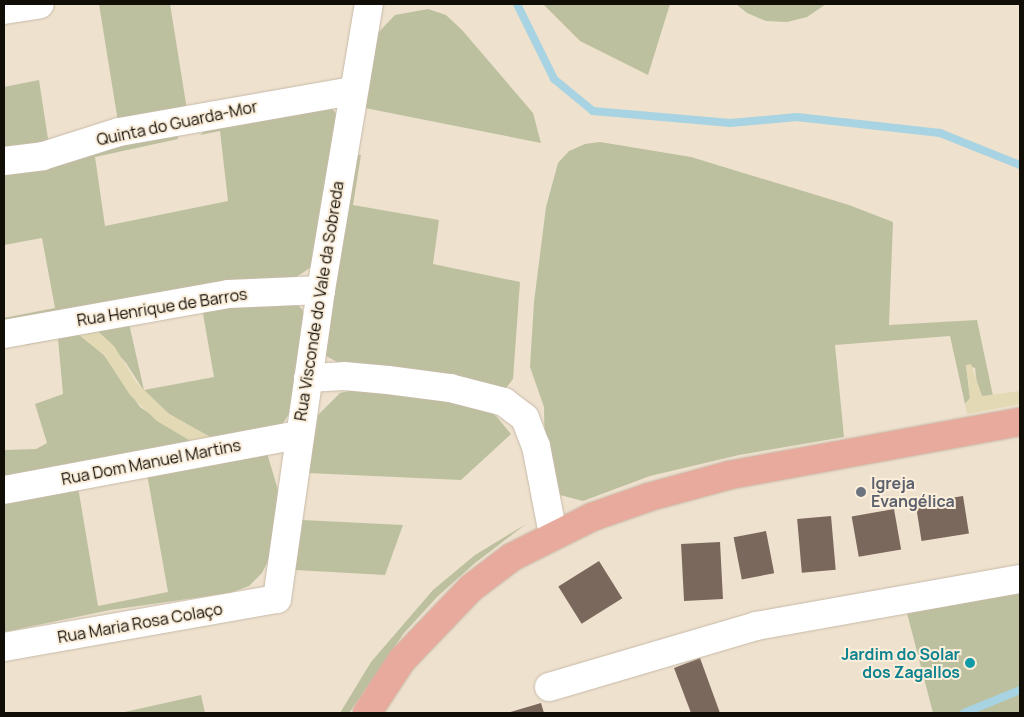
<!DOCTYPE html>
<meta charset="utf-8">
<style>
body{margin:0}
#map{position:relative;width:1024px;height:717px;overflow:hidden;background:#eee1ce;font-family:Manrope,sans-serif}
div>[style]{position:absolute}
.green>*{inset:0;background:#bcc09f}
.sand>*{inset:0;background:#e3dab5}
.stream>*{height:8px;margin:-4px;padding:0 4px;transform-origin:4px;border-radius:4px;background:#a7d3e2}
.building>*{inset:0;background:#7b685d;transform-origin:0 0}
.roads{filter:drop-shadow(0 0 1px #c7baa8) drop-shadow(0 0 1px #c7baa8)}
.minor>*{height:28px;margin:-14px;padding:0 14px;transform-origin:14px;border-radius:14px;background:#fff}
.major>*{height:28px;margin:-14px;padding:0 14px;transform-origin:14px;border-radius:14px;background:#e8aa9d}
.dots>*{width:14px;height:14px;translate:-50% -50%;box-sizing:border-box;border:2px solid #fbeedb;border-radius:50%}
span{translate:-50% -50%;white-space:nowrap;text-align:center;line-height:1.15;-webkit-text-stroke:4px #fbeedb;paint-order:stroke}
.street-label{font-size:16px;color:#110d07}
.worship-label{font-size:16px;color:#5b616d;font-weight:700}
.left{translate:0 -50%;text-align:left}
.culture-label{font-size:16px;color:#0d838f;font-weight:700}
.right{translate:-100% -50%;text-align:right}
.frame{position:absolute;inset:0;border:5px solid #110d07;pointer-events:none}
</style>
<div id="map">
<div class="green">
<div style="clip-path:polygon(99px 4px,170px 4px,187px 110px,119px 128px)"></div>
<div style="clip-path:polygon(543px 4px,670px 4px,648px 75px,580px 41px)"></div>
<div style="clip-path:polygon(736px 4px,826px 4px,807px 17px,787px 22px,766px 21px,747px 13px)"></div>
<div style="clip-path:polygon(428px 9px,446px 15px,462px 30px,533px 113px,541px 143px,360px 107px,372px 39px,395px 15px)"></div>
<div style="clip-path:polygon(39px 80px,48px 139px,83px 133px,4px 157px,4px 87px)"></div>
<div style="clip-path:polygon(331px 107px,339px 118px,311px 267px,304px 272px,296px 277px,237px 283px,4px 327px,4px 318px,55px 308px,42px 238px,4px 245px,4px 169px,177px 132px,178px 139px,95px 157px,105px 226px,228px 201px,220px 131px,200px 135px,214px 123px)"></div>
<div style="clip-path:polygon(600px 142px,691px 157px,849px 205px,893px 222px,889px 325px,977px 320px,993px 396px,982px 396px,977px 385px,975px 368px,966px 365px,970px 398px,965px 404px,950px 336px,835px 345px,844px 437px,739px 455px,650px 476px,583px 501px,560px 495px,553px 488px,545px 459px,544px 407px,530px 367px,534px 302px,546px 207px,558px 163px,569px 151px,585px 144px)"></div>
<div style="clip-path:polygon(352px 154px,361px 155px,353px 205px,439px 220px,433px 264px,520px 282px,513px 379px,506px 388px,347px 367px,324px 355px)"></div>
<div style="clip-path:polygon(295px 303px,302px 309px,305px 318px,291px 411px,283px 423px,270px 431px,229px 439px,210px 437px,169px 414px,144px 391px,126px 363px,91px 325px,128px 319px,144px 390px,214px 377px,202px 308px)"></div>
<div style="clip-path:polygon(78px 334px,104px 355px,140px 407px,194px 443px,4px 478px,4px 450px,36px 449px,47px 443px,35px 404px,63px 394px,58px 339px,26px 345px,24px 336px)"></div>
<div style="clip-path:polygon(358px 389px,477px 403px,496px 416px,511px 434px,461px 480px,308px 473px,318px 415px,340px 393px)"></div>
<div style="clip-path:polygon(267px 453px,278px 490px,277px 516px,269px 559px,262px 573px,249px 586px,230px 593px,110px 610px,4px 632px,4px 497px,78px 487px,98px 606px,168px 592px,147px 474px)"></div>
<div style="clip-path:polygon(302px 520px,403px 525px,385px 575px,295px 570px)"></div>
<div style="clip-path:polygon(526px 524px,475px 563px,438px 596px,404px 633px,349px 713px,340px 713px,371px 662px,433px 590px,475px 555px)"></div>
<div style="clip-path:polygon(1020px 591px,1020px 713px,933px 713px,907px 613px)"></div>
<div style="clip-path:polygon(201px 695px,205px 713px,120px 713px)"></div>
</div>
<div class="sand">
<div style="clip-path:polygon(91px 325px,114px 346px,136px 382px,169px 414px,210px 437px,229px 439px,194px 443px,157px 421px,130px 395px,104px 355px,78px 334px)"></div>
<div style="clip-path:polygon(971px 364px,982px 396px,1020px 391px,1020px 404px,967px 414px,965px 404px,970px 398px,966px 365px)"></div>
</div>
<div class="stream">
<div style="left:517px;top:4px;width:84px;rotate:63.7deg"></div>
<div style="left:554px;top:79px;width:50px;rotate:39.4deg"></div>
<div style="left:593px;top:111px;width:138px;rotate:5deg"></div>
<div style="left:730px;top:123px;width:67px;rotate:-5.1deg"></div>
<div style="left:797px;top:117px;width:144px;rotate:6.4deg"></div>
<div style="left:940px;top:133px;width:86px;rotate:21.8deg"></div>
<div style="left:964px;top:713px;width:61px;rotate:-22.3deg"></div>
</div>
<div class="building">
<div style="left:963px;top:496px;width:38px;height:48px;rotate:81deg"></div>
<div style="left:894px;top:509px;width:41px;height:43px;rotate:80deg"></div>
<div style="left:831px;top:516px;width:54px;height:34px;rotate:85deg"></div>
<div style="left:766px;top:531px;width:43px;height:33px;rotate:79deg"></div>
<div style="left:720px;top:542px;width:57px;height:39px;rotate:87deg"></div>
<div style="left:599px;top:561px;width:44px;height:48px;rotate:58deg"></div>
<div style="clip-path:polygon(700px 658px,720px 713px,691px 713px,674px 668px)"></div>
<div style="clip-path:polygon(541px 703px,544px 713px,507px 713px)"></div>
</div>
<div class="roads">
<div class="minor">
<div style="left:4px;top:10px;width:36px;rotate:-9deg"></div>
<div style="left:4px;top:161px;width:39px;rotate:-7deg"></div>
<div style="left:43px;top:156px;width:80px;rotate:-17.5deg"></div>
<div style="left:119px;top:132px;width:237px;rotate:-10deg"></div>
<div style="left:4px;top:334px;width:228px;rotate:-10.1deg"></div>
<div style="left:228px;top:294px;width:93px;rotate:-2.5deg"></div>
<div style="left:308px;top:378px;width:36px;rotate:-3deg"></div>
<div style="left:344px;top:376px;width:44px;rotate:5.2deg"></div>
<div style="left:388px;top:380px;width:63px;rotate:7.4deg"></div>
<div style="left:450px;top:388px;width:56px;rotate:14.5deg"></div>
<div style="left:504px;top:402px;width:26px;rotate:37deg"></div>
<div style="left:525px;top:418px;width:30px;rotate:69deg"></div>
<div style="left:536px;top:446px;width:90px;rotate:79.1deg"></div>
<div style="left:4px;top:490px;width:300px;rotate:-10.6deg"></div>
<div style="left:4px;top:647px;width:277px;rotate:-10deg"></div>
<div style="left:277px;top:599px;width:312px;rotate:-81.9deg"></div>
<div style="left:321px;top:290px;width:290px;rotate:-80.5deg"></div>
<div style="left:549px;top:687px;width:216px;rotate:-16.4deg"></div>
<div style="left:756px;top:626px;width:268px;rotate:-10.1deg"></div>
</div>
<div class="major">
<div style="left:367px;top:713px;width:64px;rotate:-56.6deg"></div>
<div style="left:402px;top:660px;width:100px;rotate:-46.2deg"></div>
<div style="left:471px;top:588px;width:51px;rotate:-37.1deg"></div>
<div style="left:512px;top:557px;width:89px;rotate:-26.6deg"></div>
<div style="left:592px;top:517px;width:60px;rotate:-19.3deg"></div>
<div style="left:649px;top:497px;width:84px;rotate:-15.2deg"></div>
<div style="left:730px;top:475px;width:295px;rotate:-10.4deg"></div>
</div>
</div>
<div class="dots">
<div style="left:861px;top:492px;background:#6b7280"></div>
<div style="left:970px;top:663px;background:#0f9aa8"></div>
</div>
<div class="street-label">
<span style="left:177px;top:123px;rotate:-12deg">Quinta do Guarda-Mor</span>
<span style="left:319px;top:301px;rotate:-81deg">Rua Visconde do Vale da Sobreda</span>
<span style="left:162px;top:307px;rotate:-9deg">Rua Henrique de Barros</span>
<span style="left:151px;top:462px;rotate:-11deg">Rua Dom Manuel Martins</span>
<span style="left:140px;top:623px;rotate:-10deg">Rua Maria Rosa Colaço</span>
</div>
<div class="worship-label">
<span class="left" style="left:871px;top:492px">Igreja<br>Evangélica</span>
</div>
<div class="culture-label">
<span class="right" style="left:960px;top:663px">Jardim do Solar<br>dos Zagallos</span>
</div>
<div class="frame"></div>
</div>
